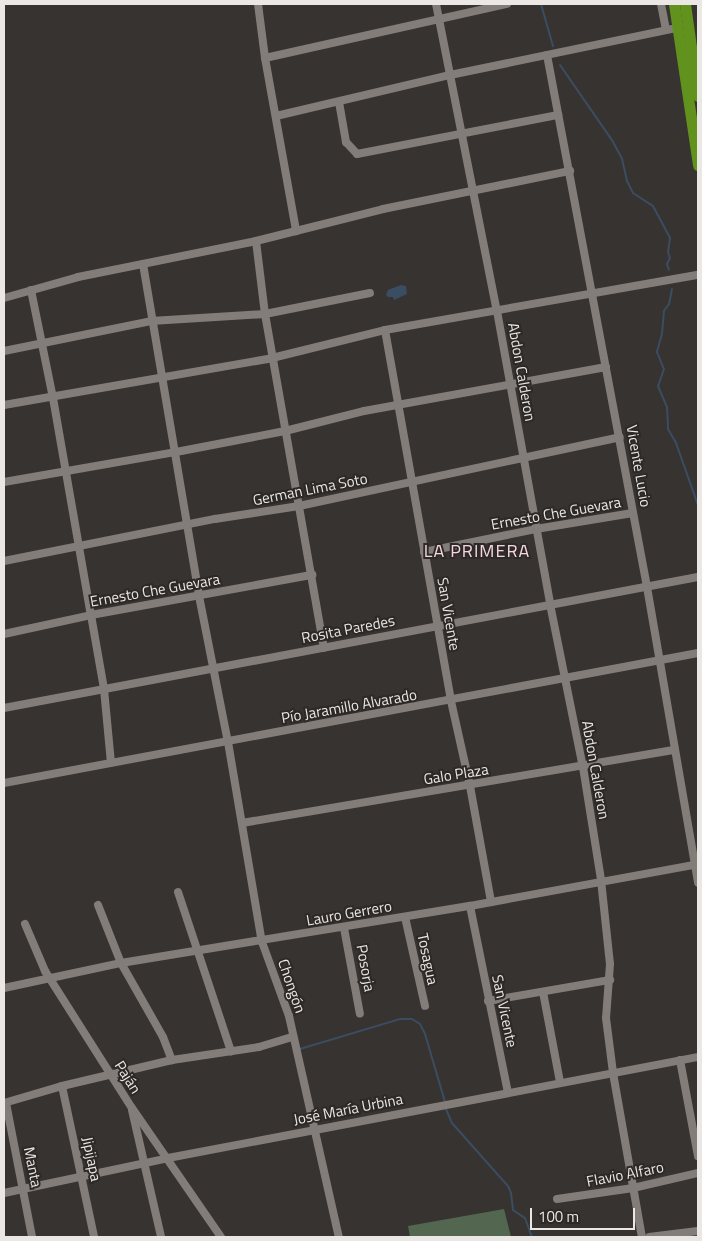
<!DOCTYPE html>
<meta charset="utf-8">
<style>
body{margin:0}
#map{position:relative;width:702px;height:1241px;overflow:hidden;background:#373330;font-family:"Titillium Web",sans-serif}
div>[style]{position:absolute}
.forest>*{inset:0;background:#53664f}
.water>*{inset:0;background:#3b4d63}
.stream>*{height:2px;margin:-1px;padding:0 1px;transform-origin:1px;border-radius:1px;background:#3b4d63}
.minor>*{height:8px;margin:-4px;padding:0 4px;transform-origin:4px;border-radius:4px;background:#827d79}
.highway>*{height:11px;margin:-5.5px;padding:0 5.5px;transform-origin:5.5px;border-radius:5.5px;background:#62921e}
span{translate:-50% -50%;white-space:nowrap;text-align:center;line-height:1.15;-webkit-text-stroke:4px #2d2926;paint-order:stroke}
.street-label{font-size:15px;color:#eae7e5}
.quarter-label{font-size:18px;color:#f6d5e2;letter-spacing:1px}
.frame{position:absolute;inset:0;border:5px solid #eae7e5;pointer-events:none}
.scale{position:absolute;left:530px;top:1208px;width:105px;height:22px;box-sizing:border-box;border:2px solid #eae7e5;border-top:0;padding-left:6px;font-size:15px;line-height:18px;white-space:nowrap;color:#eae7e5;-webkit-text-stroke:4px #2d2926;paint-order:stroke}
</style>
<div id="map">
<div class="forest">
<div style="clip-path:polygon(504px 1209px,511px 1237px,410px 1237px,408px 1226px)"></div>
</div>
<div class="water">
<div style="clip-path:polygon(401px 285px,406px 286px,407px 294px,394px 300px,393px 297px,388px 297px,386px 295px,388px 290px)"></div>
</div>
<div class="stream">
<div style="left:541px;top:4px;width:44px;rotate:74.1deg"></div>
<div style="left:560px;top:65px;width:91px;rotate:55.3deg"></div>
<div style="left:612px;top:140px;width:21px;rotate:62deg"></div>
<div style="left:622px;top:159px;width:23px;rotate:77deg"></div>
<div style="left:627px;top:181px;width:13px;rotate:63deg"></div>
<div style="left:633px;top:193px;width:24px;rotate:33deg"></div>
<div style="left:653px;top:206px;width:36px;rotate:62deg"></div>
<div style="left:670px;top:238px;width:14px;rotate:98deg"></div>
<div style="left:668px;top:252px;width:6px;rotate:72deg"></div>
<div style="left:670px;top:258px;width:7px;rotate:117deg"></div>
<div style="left:667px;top:264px;width:6px;rotate:72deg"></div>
<div style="left:672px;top:289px;width:15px;rotate:101deg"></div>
<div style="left:669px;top:304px;width:9px;rotate:126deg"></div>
<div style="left:664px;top:311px;width:23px;rotate:95deg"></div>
<div style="left:662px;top:334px;width:19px;rotate:106deg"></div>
<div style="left:657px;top:352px;width:18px;rotate:68deg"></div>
<div style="left:664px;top:369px;width:18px;rotate:109deg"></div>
<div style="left:658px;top:386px;width:23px;rotate:67deg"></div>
<div style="left:667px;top:407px;width:22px;rotate:87deg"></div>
<div style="left:668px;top:429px;width:16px;rotate:60deg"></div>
<div style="left:676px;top:443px;width:66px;rotate:70.5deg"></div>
<div style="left:300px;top:1049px;width:104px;rotate:-16.7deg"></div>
<div style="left:400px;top:1019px;width:12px"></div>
<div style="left:412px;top:1019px;width:9px;rotate:32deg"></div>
<div style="left:420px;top:1024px;width:11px;rotate:63deg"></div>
<div style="left:425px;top:1034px;width:71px;rotate:73.6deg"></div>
<div style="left:446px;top:1109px;width:15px;rotate:67deg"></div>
<div style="left:452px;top:1123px;width:84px;rotate:48.4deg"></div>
<div style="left:508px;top:1186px;width:8px;rotate:67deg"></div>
<div style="left:511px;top:1193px;width:17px;rotate:83deg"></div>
<div style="left:513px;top:1210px;width:14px;rotate:34deg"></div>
<div style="left:525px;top:1218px;width:20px;rotate:70deg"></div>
</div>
<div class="minor">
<div style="left:258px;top:4px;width:54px;rotate:82.6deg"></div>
<div style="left:265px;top:58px;width:176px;rotate:79.8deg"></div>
<div style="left:436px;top:4px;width:313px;rotate:78.8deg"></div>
<div style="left:497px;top:311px;width:298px;rotate:79.7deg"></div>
<div style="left:550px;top:604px;width:166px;rotate:78.6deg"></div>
<div style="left:583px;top:767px;width:114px;rotate:80.9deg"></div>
<div style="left:601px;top:880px;width:84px;rotate:83.9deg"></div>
<div style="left:610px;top:964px;width:54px;rotate:94.2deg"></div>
<div style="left:606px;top:1018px;width:55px;rotate:82.7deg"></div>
<div style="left:613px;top:1073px;width:167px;rotate:80deg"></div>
<div style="left:661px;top:4px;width:26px;rotate:79deg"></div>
<div style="left:547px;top:55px;width:541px;rotate:79.35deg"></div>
<div style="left:647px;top:587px;width:300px;rotate:80.2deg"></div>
<div style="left:265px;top:58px;width:248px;rotate:-12.6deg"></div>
<div style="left:339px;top:102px;width:41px;rotate:80.1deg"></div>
<div style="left:346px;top:142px;width:16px;rotate:47deg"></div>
<div style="left:357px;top:154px;width:205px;rotate:-11deg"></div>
<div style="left:276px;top:116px;width:179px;rotate:-13.3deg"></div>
<div style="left:450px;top:75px;width:232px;rotate:-11.7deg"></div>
<div style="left:256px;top:241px;width:74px;rotate:83deg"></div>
<div style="left:265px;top:314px;width:339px;rotate:80deg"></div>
<div style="left:143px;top:264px;width:337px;rotate:80.4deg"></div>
<div style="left:199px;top:596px;width:149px;rotate:78.8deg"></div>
<div style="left:228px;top:742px;width:203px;rotate:80.4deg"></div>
<div style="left:262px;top:942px;width:79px;rotate:70deg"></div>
<div style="left:289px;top:1016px;width:227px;rotate:77.3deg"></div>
<div style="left:31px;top:290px;width:110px;rotate:78.5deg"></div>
<div style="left:53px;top:398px;width:220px;rotate:80.1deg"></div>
<div style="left:91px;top:615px;width:75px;rotate:80deg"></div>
<div style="left:104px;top:689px;width:74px;rotate:84.6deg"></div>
<div style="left:4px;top:298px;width:77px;rotate:-15.8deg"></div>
<div style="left:78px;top:277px;width:182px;rotate:-11.4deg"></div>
<div style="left:256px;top:241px;width:131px;rotate:-14.1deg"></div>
<div style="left:383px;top:209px;width:191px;rotate:-11.5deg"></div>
<div style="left:385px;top:330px;width:377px;rotate:79.9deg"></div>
<div style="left:451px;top:701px;width:87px;rotate:77.4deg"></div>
<div style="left:470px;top:786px;width:118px;rotate:79.7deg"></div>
<div style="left:4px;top:351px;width:150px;rotate:-11.5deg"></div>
<div style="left:151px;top:321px;width:114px;rotate:-3.5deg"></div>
<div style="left:265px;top:314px;width:107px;rotate:-11.3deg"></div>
<div style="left:4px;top:405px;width:272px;rotate:-9.9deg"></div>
<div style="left:272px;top:358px;width:116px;rotate:-13.9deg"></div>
<div style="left:385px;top:330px;width:318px;rotate:-10deg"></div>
<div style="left:4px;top:482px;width:175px;rotate:-9.9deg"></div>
<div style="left:176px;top:452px;width:111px;rotate:-10.9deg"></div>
<div style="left:285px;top:431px;width:81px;rotate:-14.2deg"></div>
<div style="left:364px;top:411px;width:246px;rotate:-10.3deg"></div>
<div style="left:424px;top:552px;width:114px;rotate:-11.6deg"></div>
<div style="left:536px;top:529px;width:98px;rotate:-9.4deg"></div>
<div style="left:4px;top:561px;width:215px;rotate:-11.3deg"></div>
<div style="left:215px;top:519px;width:85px;rotate:-8.8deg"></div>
<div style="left:299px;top:506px;width:328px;rotate:-12.1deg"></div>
<div style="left:4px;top:634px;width:89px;rotate:-12.3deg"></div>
<div style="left:91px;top:615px;width:225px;rotate:-10.3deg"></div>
<div style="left:4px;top:708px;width:706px;rotate:-10.69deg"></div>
<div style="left:4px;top:783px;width:706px;rotate:-10.61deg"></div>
<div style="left:242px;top:823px;width:439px;rotate:-9.6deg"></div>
<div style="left:178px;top:892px;width:168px;rotate:71.6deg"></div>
<div style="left:98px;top:905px;width:62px;rotate:68.4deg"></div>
<div style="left:121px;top:963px;width:85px;rotate:60.4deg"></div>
<div style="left:163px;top:1037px;width:25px;rotate:69deg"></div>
<div style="left:470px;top:906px;width:190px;rotate:78.5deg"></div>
<div style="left:405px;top:917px;width:91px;rotate:77.3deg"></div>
<div style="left:25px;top:924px;width:51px;rotate:66.9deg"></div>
<div style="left:45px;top:971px;width:162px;rotate:57.6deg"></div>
<div style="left:132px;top:1108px;width:157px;rotate:55.4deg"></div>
<div style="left:344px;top:928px;width:87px;rotate:79.5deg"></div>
<div style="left:4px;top:988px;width:120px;rotate:-12.1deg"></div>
<div style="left:121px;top:963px;width:354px;rotate:-9.3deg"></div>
<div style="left:470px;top:906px;width:232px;rotate:-10.4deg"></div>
<div style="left:543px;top:992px;width:92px;rotate:79.3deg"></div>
<div style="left:488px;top:1001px;width:124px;rotate:-9.8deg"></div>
<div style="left:680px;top:1060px;width:98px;rotate:79.4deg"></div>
<div style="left:62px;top:1086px;width:154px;rotate:78deg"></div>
<div style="left:4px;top:1103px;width:60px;rotate:-16.3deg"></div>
<div style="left:62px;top:1086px;width:113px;rotate:-13.3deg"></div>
<div style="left:172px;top:1060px;width:88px;rotate:-8.5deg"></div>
<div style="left:259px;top:1047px;width:34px;rotate:-17deg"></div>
<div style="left:6px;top:1103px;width:136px;rotate:79deg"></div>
<div style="left:132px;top:1110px;width:130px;rotate:77.1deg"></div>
<div style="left:4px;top:1193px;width:168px;rotate:-12deg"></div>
<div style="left:168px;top:1158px;width:540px;rotate:-10.79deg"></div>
<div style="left:557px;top:1199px;width:77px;rotate:-8.2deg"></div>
<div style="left:633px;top:1188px;width:67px;rotate:-13deg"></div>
<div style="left:649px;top:1237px;width:49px;rotate:-7deg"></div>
</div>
<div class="highway">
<div style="left:674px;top:4px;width:163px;rotate:81.5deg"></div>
<div style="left:685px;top:4px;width:93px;rotate:82deg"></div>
</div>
<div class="street-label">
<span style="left:522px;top:372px;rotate:80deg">Abdon Calderon</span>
<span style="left:639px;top:466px;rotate:80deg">Vicente Lucio</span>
<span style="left:310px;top:489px;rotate:-11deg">German Lima Soto</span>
<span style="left:556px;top:513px;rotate:-10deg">Ernesto Che Guevara</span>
<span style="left:155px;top:590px;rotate:-10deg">Ernesto Che Guevara</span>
<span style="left:449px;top:614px;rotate:80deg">San Vicente</span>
<span style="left:348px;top:629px;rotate:-11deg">Rosita Paredes</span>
<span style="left:349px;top:706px;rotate:-10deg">Pío Jaramillo Alvarado</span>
<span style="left:596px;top:770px;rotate:80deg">Abdon Calderon</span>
<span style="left:456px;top:774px;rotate:-9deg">Galo Plaza</span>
<span style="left:349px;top:913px;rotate:-10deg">Lauro Gerrero</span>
<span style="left:428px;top:959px;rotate:78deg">Tosagua</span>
<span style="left:366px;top:968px;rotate:80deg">Posorja</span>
<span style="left:292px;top:986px;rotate:71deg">Chongón</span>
<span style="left:505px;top:1011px;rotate:78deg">San Vicente</span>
<span style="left:128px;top:1077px;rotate:58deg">Paján</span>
<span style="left:348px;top:1109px;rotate:-11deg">José María Urbina</span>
<span style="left:92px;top:1159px;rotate:78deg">Jipijapa</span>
<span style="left:33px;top:1167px;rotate:79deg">Manta</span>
<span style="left:625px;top:1174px;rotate:-11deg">Flavio Alfaro</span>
</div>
<div class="quarter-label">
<span style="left:477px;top:551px">LA PRIMERA</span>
</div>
<div class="frame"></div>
<div class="scale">100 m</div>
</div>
